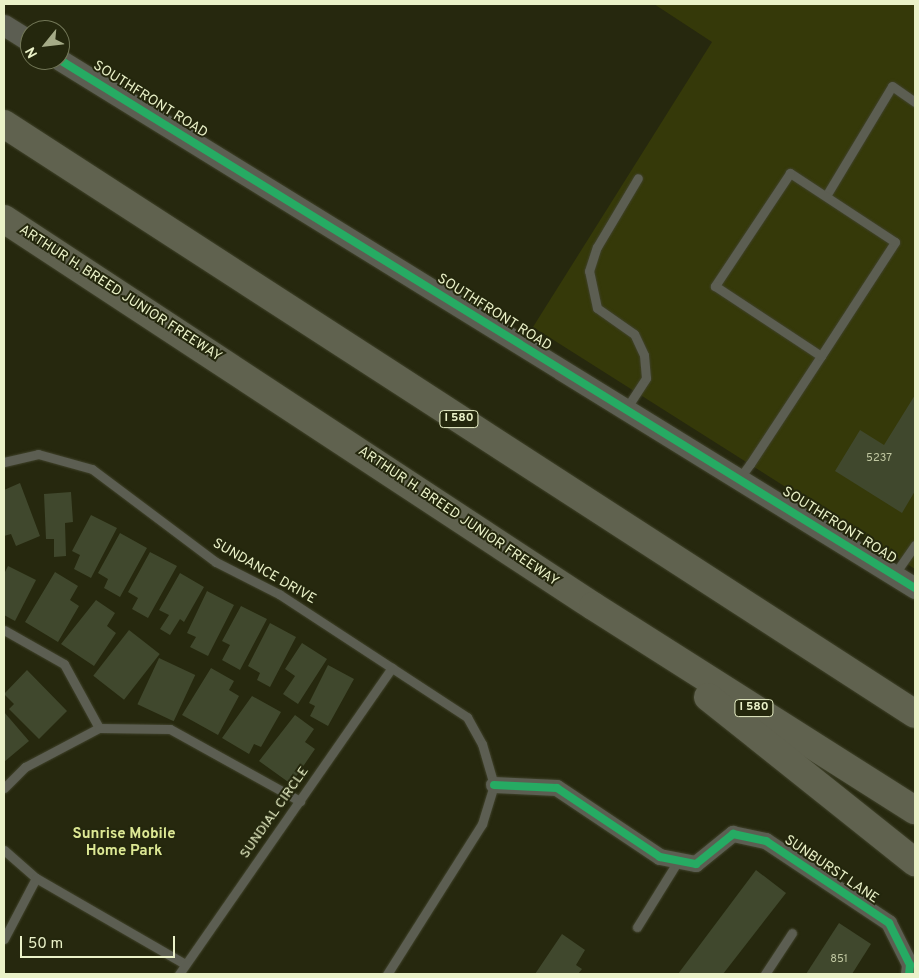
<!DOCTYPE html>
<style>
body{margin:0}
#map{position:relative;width:919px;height:978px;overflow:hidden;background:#26280e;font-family:Overpass,sans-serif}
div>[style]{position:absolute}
.built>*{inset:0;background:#353909}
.building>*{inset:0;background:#40482d;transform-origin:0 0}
.roads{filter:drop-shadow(0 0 1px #40422b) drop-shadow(0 0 1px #40422b)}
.service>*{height:9px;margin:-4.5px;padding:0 4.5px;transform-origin:4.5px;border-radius:4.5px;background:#5c5e52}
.minor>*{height:16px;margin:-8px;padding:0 8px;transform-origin:8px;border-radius:8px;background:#5c5e52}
.tertiary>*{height:21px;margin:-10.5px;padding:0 10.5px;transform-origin:10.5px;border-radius:10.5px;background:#5c5e52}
.motorway>*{height:28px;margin:-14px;padding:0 14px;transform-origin:14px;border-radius:14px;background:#60624f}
.cycleway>*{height:8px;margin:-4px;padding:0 4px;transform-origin:4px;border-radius:4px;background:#26ab63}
span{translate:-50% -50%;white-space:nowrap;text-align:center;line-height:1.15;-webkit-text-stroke:4px #24270d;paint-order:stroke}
.number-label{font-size:11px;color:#c0c7a1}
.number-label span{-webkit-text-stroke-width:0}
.shield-label span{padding:1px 4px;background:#24270d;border:1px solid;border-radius:4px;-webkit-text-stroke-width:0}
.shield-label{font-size:12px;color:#eaf1c8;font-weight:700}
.street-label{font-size:14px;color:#eaf1c8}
.neighbourhood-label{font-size:15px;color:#dde894;font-weight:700}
.frame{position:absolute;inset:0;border:5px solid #eaf1c8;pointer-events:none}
.north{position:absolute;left:20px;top:20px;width:50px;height:50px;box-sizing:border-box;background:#24270d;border:1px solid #737858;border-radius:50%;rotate:241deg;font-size:14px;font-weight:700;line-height:20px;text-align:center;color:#eaf1c8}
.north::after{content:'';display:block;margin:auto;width:18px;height:22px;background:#a5ab87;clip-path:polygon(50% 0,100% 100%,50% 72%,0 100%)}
.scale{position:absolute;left:20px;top:936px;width:155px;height:22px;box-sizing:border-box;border:2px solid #eaf1c8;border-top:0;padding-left:6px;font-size:15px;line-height:18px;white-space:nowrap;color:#eaf1c8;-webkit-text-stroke:4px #24270d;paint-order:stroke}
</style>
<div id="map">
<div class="built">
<div style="clip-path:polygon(654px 4px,915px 4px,915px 569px,533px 327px,712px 42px)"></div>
</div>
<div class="building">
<div style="clip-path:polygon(915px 395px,915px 491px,902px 513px,835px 471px,860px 430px,884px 445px)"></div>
<div style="clip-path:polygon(20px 483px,40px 536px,16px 546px,11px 534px,4px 536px,4px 490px)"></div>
<div style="clip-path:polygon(71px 492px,73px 522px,65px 523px,66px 556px,54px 557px,54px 539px,46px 539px,44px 494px)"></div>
<div style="clip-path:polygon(91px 515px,117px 528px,91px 578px,74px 569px,80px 555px,72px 551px)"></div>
<div style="clip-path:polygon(120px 533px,147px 548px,120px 597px,104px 588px,108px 579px,98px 573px)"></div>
<div style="clip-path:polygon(150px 552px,177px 566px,148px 618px,132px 609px,138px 598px,128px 592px)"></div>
<div style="clip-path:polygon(8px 566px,36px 580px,15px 621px,4px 615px,4px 574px)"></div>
<div style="clip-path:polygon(55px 572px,78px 586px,70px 600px,79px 606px,58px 642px,25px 622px)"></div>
<div style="clip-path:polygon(180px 573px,204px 587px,184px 622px,180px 619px,170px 635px,160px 629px,169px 615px,159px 610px)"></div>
<div style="clip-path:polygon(207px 591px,234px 605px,208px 656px,190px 647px,196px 637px,187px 633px)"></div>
<div style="clip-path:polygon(96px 600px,115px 613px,107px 626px,116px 633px,94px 666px,61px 644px)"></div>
<div style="clip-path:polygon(241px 606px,267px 619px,240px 670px,222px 660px,230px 645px,222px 641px)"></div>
<div style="clip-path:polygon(270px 623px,296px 637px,270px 687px,257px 680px,260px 673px,248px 666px)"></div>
<div style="left:129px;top:630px;width:39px;height:58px;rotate:38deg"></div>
<div style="clip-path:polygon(302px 643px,327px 659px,298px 704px,283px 694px,295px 676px,285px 669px)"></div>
<div style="left:159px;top:658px;width:40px;height:51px;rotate:25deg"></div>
<div style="clip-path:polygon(328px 665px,354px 679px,328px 726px,310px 716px,315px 706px,309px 703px)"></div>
<div style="clip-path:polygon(211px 668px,234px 681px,229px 690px,239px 696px,218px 735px,182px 715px)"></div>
<div style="clip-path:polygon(27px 670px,67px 711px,39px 739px,9px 709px,14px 704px,4px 694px)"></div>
<div style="clip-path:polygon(252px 696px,281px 712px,261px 747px,254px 744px,249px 754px,222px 738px)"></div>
<div style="clip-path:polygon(4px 712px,29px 741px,4px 762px)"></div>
<div style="clip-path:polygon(295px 715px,314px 729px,305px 742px,315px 749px,291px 784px,259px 761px)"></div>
<div style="clip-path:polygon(756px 870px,786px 893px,723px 974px,678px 974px)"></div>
<div style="clip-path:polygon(839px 923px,871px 944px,852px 974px,806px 974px)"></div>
<div style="clip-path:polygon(562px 934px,585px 950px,576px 965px,582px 969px,578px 974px,535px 974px)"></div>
</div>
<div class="roads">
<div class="service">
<div style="left:826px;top:196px;width:128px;rotate:-59deg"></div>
<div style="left:892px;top:86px;width:28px;rotate:35deg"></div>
<div style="left:626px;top:409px;width:37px;rotate:-57deg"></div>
<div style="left:646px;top:378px;width:23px;rotate:-95deg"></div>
<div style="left:644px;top:355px;width:23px;rotate:-115deg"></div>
<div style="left:634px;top:334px;width:45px;rotate:-144.9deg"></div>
<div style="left:597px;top:308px;width:38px;rotate:-102deg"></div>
<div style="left:589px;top:271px;width:25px;rotate:-72deg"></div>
<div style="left:597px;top:247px;width:80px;rotate:-59.3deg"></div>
<div style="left:4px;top:462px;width:35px;rotate:-13deg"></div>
<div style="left:38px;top:454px;width:56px;rotate:15.5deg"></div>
<div style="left:92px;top:469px;width:155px;rotate:36.9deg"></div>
<div style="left:216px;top:562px;width:71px;rotate:26.9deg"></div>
<div style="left:279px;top:594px;width:225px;rotate:33.2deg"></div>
<div style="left:467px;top:717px;width:31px;rotate:61deg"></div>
<div style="left:482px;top:744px;width:43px;rotate:73.7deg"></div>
<div style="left:494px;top:785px;width:41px;rotate:107.1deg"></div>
<div style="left:482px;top:824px;width:178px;rotate:122.3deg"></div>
<div style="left:739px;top:479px;width:19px;rotate:-54deg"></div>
<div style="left:750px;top:464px;width:129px;rotate:-56.7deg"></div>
<div style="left:821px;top:356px;width:136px;rotate:-57deg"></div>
<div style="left:895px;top:242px;width:126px;rotate:-146.7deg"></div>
<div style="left:790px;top:173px;width:136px;rotate:123.6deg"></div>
<div style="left:715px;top:286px;width:127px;rotate:33.4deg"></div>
<div style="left:894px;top:575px;width:37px;rotate:-55deg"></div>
<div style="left:4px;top:630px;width:69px;rotate:29.5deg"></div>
<div style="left:64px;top:664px;width:73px;rotate:61.3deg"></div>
<div style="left:4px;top:788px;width:30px;rotate:-45deg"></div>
<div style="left:25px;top:767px;width:84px;rotate:-27.8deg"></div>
<div style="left:99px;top:728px;width:71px;rotate:0.8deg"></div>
<div style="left:170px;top:729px;width:149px;rotate:29deg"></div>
<div style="left:4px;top:850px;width:43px;rotate:41.2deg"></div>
<div style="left:36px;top:878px;width:172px;rotate:30deg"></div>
<div style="left:637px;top:927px;width:78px;rotate:-58.2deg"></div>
<div style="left:4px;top:939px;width:69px;rotate:-62.3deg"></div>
<div style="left:179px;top:974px;width:373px;rotate:-55.2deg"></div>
<div style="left:765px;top:974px;width:49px;rotate:-56.6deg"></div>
</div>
<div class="minor">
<div style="left:494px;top:785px;width:63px;rotate:2.7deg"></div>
<div style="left:557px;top:788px;width:124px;rotate:33.8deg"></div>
<div style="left:660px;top:857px;width:37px;rotate:11deg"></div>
<div style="left:696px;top:864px;width:48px;rotate:-39deg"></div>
<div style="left:733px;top:834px;width:34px;rotate:12deg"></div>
<div style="left:766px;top:841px;width:148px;rotate:33.7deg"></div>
<div style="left:889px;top:923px;width:47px;rotate:63.4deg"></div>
<div style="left:910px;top:965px;width:9px;rotate:96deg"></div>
</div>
<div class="tertiary">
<div style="left:4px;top:25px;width:31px;rotate:32deg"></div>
<div style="left:60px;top:60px;width:1005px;rotate:31.7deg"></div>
</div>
<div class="motorway">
<div style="left:4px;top:124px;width:1085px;rotate:32.93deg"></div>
<div style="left:4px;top:219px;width:705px;rotate:33.31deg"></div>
<div style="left:593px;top:606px;width:381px;rotate:32.4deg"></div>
<div style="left:708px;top:697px;width:265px;rotate:38.6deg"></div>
</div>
</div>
<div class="cycleway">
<div style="left:60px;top:60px;width:1005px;rotate:31.7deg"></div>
<div style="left:494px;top:785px;width:63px;rotate:2.7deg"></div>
<div style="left:557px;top:788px;width:124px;rotate:33.8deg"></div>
<div style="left:660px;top:857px;width:37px;rotate:11deg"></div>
<div style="left:696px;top:864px;width:48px;rotate:-39deg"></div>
<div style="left:733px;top:834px;width:34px;rotate:12deg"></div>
<div style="left:766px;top:841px;width:148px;rotate:33.7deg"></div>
<div style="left:889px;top:923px;width:47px;rotate:63.4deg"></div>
<div style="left:910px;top:965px;width:9px;rotate:96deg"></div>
</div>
<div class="number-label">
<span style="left:879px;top:458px">5237</span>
<span style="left:839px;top:959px">851</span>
</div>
<div class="shield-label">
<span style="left:459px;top:419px">I 580</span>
<span style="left:754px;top:708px">I 580</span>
</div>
<div class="street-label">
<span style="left:150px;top:100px;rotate:32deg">SOUTHFRONT ROAD</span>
<span style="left:120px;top:294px;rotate:33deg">ARTHUR H. BREED JUNIOR FREEWAY</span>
<span style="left:494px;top:313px;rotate:32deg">SOUTHFRONT ROAD</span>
<span style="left:458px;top:517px;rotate:34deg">ARTHUR H. BREED JUNIOR FREEWAY</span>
<span style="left:839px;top:526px;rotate:32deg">SOUTHFRONT ROAD</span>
<span style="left:264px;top:572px;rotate:30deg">SUNDANCE DRIVE</span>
<span style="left:275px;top:813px;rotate:-55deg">SUNDIAL CIRCLE</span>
<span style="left:831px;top:870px;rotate:34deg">SUNBURST LANE</span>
</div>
<div class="neighbourhood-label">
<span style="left:124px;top:843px">Sunrise Mobile<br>Home Park</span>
</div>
<div class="frame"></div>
<div class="north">N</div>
<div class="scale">50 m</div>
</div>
